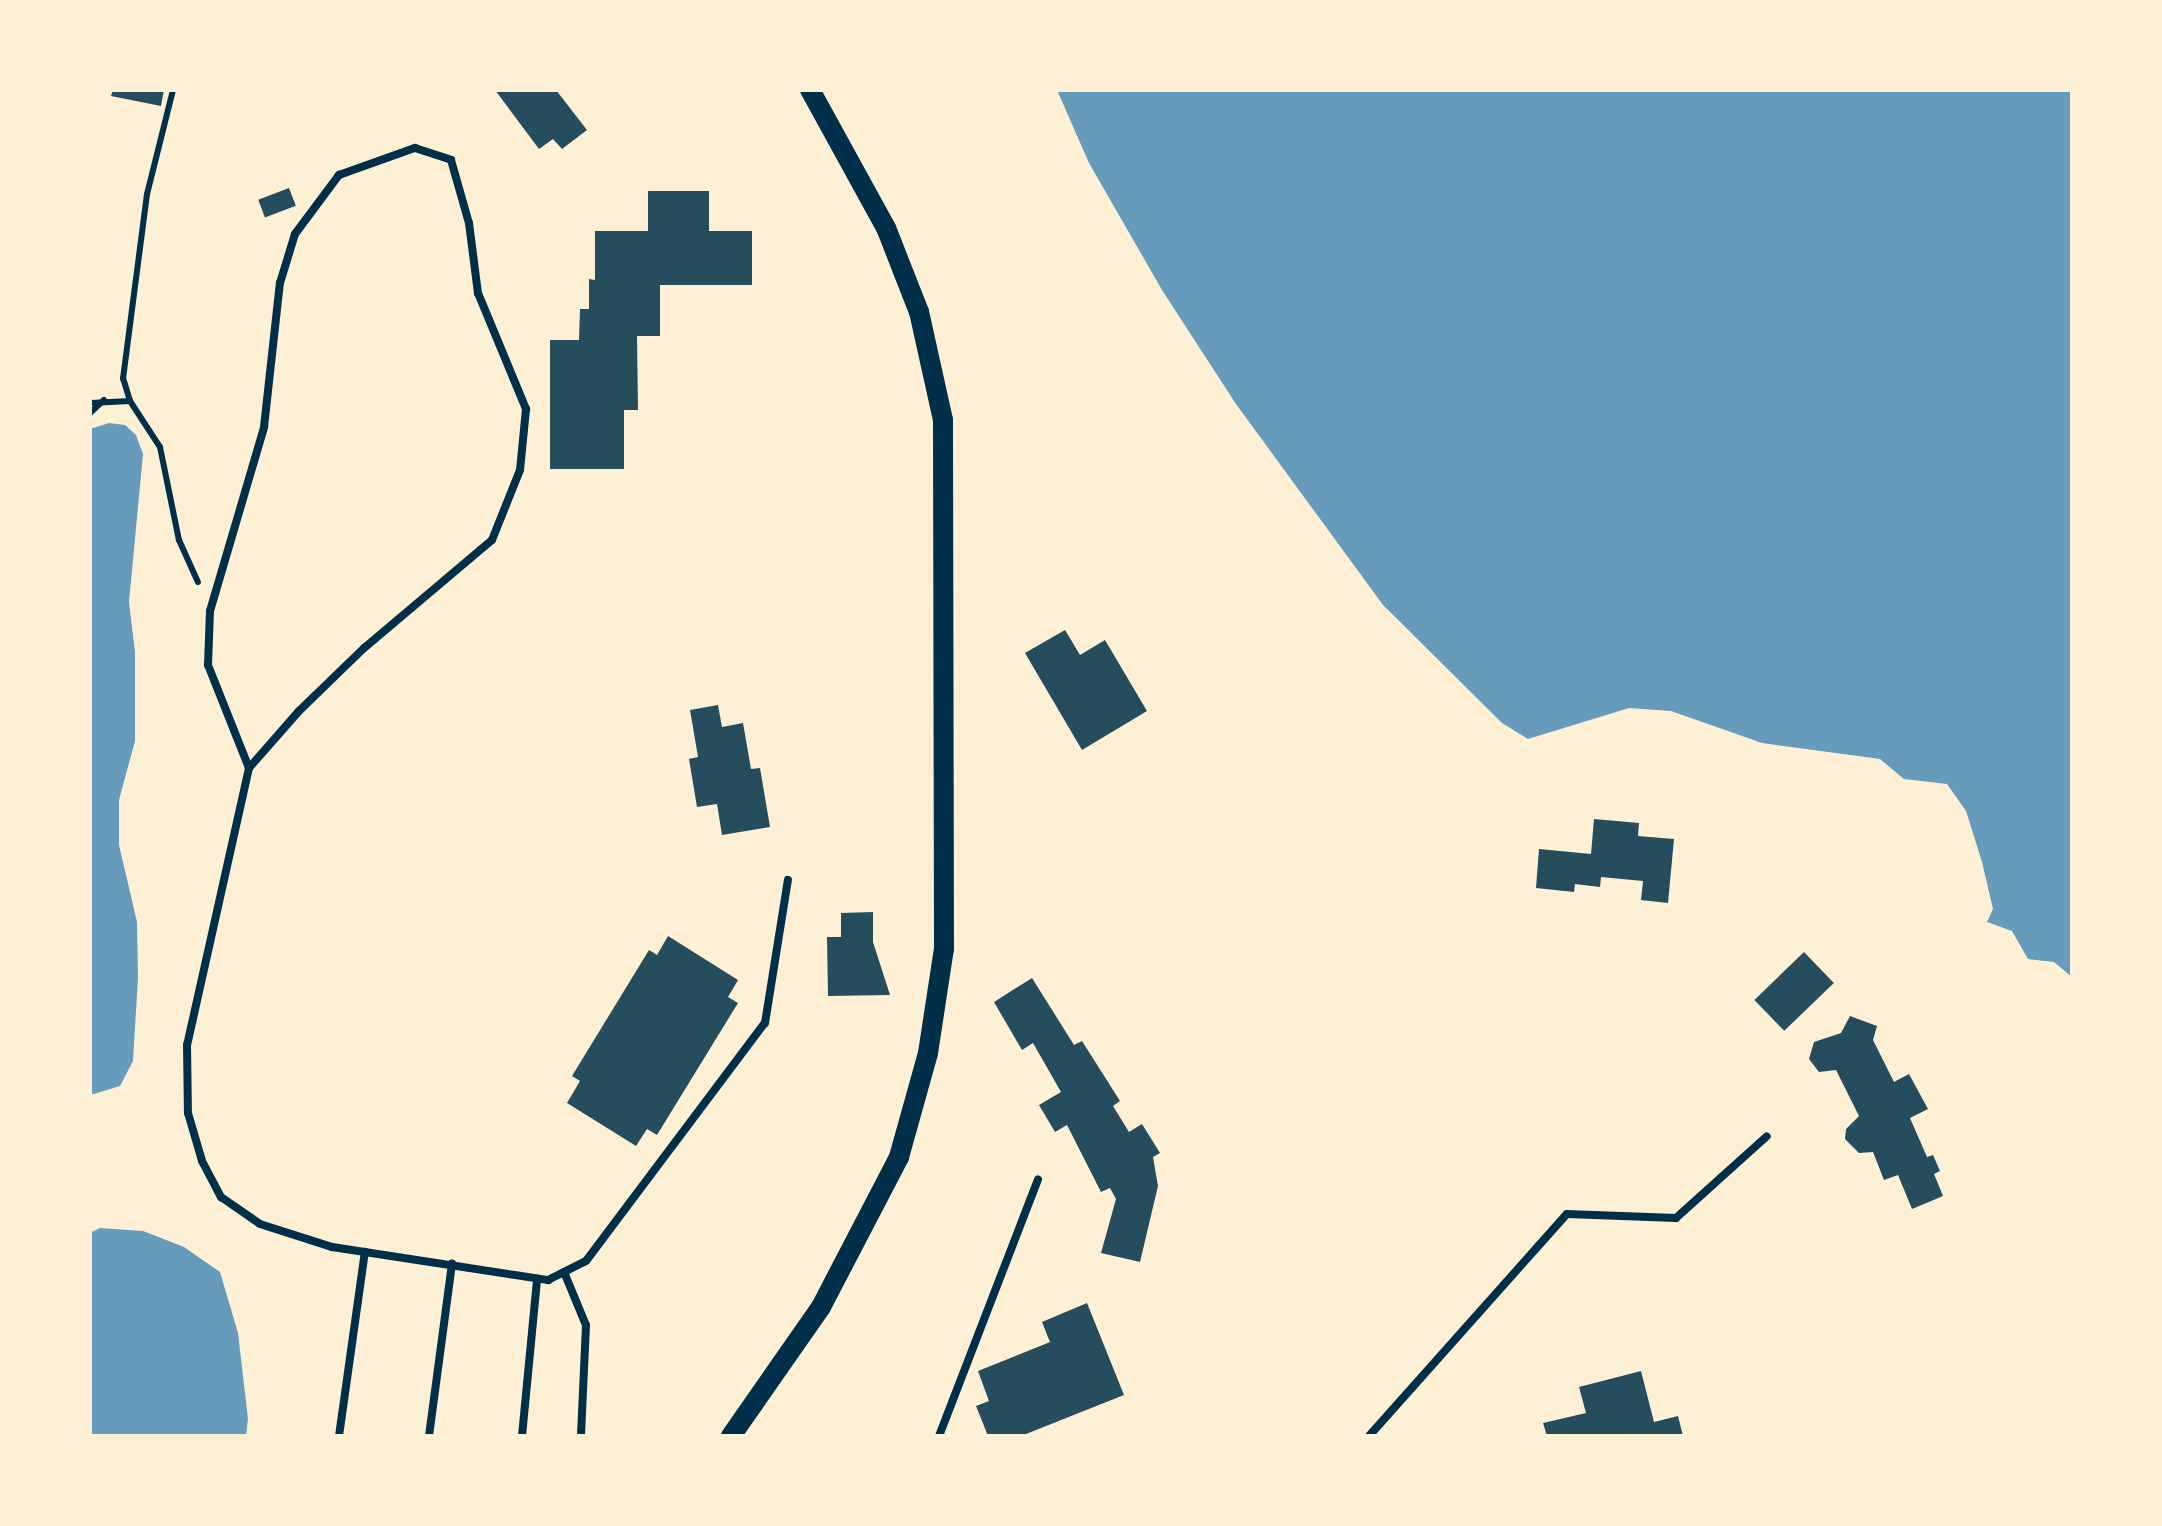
<!DOCTYPE html>
<style>
body{margin:0}
#map{position:relative;width:2162px;height:1526px;overflow:hidden;background:#fdf0d5;font-family:Raleway,sans-serif}
div>[style]{position:absolute}
.water>*{inset:0;background:#669bbc}
.building>*{inset:0;background:#264d5e;transform-origin:0 0}
.path>*{height:6px;margin:-3px;padding:0 3px;transform-origin:3px;border-radius:3px;background:#003049}
.service>*{height:8px;margin:-4px;padding:0 4px;transform-origin:4px;border-radius:4px;background:#003049}
.secondary>*{height:20px;margin:-10px;padding:0 10px;transform-origin:10px;border-radius:10px;background:#003049}
span{translate:-50% -50%;white-space:nowrap;text-align:center;line-height:1.15;-webkit-text-stroke:10px #fdf0d5;paint-order:stroke}
.frame{position:absolute;inset:0;border:92px solid #fdf0d5;pointer-events:none}
</style>
<div id="map">
<div class="water">
<div style="clip-path:polygon(1057px 90px,2072px 90px,2072px 977px,2054px 962px,2028px 959px,2012px 931px,1987px 922px,1993px 909px,1982px 862px,1966px 811px,1947px 784px,1904px 779px,1880px 759px,1762px 743px,1671px 711px,1629px 708px,1528px 739px,1502px 723px,1383px 605px,1236px 404px,1162px 290px,1089px 163px)"></div>
<div style="clip-path:polygon(109px 423px,125px 425px,136px 435px,143px 454px,129px 602px,135px 652px,135px 741px,119px 800px,119px 845px,137px 922px,138px 978px,133px 1061px,120px 1086px,94px 1094px,90px 1094px,90px 429px)"></div>
<div style="clip-path:polygon(100px 1228px,143px 1231px,184px 1247px,220px 1272px,238px 1333px,248px 1419px,246px 1436px,90px 1436px,90px 1233px)"></div>
</div>
<div class="building">
<div style="clip-path:polygon(113px 90px,164px 90px,161px 106px,111px 96px)"></div>
<div style="clip-path:polygon(495px 90px,556px 90px,587px 130px,562px 149px,553px 139px,539px 149px)"></div>
<div style="left:289px;top:188px;width:19px;height:33px;rotate:69deg"></div>
<div style="clip-path:polygon(648px 191px,709px 191px,709px 231px,752px 231px,752px 285px,660px 285px,660px 336px,637px 336px,638px 410px,624px 410px,624px 469px,550px 469px,550px 340px,579px 340px,580px 309px,589px 309px,589px 279px,595px 280px,595px 231px,648px 231px)"></div>
<div style="clip-path:polygon(1065px 630px,1080px 655px,1105px 640px,1147px 711px,1082px 750px,1025px 653px)"></div>
<div style="clip-path:polygon(718px 705px,722px 727px,743px 723px,751px 769px,760px 768px,770px 827px,722px 835px,717px 804px,697px 807px,689px 759px,698px 757px,690px 710px)"></div>
<div style="clip-path:polygon(1594px 819px,1639px 823px,1638px 836px,1674px 839px,1668px 903px,1641px 900px,1643px 881px,1601px 877px,1600px 887px,1575px 884px,1574px 892px,1536px 888px,1539px 849px,1591px 854px)"></div>
<div style="clip-path:polygon(873px 912px,873px 942px,890px 995px,828px 996px,827px 937px,841px 937px,841px 913px)"></div>
<div style="clip-path:polygon(668px 936px,738px 980px,728px 997px,738px 1003px,657px 1135px,647px 1129px,636px 1146px,567px 1103px,580px 1081px,572px 1076px,649px 950px,657px 955px)"></div>
<div style="left:1804px;top:952px;width:43px;height:69px;rotate:46deg"></div>
<div style="clip-path:polygon(1032px 978px,1074px 1045px,1082px 1041px,1120px 1101px,1113px 1106px,1129px 1132px,1142px 1124px,1160px 1153px,1153px 1157px,1158px 1186px,1140px 1262px,1101px 1253px,1116px 1199px,1110px 1188px,1101px 1192px,1067px 1125px,1055px 1132px,1039px 1105px,1061px 1092px,1033px 1043px,1022px 1050px,994px 1002px)"></div>
<div style="clip-path:polygon(1850px 1016px,1877px 1026px,1873px 1040px,1894px 1082px,1909px 1074px,1928px 1109px,1910px 1118px,1927px 1157px,1933px 1155px,1940px 1171px,1934px 1174px,1943px 1196px,1912px 1209px,1898px 1175px,1884px 1180px,1873px 1152px,1859px 1153px,1845px 1139px,1846px 1129px,1859px 1116px,1836px 1070px,1819px 1072px,1809px 1059px,1814px 1042px,1841px 1033px)"></div>
<div style="clip-path:polygon(1087px 1303px,1124px 1395px,1021px 1436px,988px 1436px,976px 1406px,989px 1401px,978px 1371px,1050px 1342px,1042px 1322px)"></div>
<div style="clip-path:polygon(1641px 1371px,1654px 1422px,1678px 1416px,1683px 1436px,1547px 1436px,1543px 1423px,1586px 1413px,1579px 1387px)"></div>
</div>
<div class="path">
<div style="left:173px;top:90px;width:107px;rotate:104deg"></div>
<div style="left:147px;top:194px;width:186px;rotate:97.4deg"></div>
<div style="left:123px;top:378px;width:24px;rotate:73deg"></div>
<div style="left:130px;top:401px;width:55px;rotate:56.9deg"></div>
<div style="left:160px;top:447px;width:95px;rotate:78.5deg"></div>
<div style="left:179px;top:540px;width:46px;rotate:65.7deg"></div>
<div style="left:90px;top:403px;width:40px;rotate:-2.9deg"></div>
<div style="left:90px;top:413px;width:19px;rotate:-43deg"></div>
</div>
<div class="service">
<div style="left:249px;top:768px;width:111px;rotate:-111.7deg"></div>
<div style="left:208px;top:665px;width:54px;rotate:-87.9deg"></div>
<div style="left:210px;top:611px;width:192px;rotate:-73.6deg"></div>
<div style="left:264px;top:427px;width:145px;rotate:-83.7deg"></div>
<div style="left:280px;top:283px;width:51px;rotate:-73deg"></div>
<div style="left:295px;top:234px;width:74px;rotate:-53.3deg"></div>
<div style="left:339px;top:175px;width:81px;rotate:-19.6deg"></div>
<div style="left:415px;top:148px;width:38px;rotate:18deg"></div>
<div style="left:451px;top:160px;width:66px;rotate:74.1deg"></div>
<div style="left:469px;top:223px;width:71px;rotate:82.7deg"></div>
<div style="left:478px;top:293px;width:126px;rotate:67.5deg"></div>
<div style="left:526px;top:409px;width:61px;rotate:95.6deg"></div>
<div style="left:520px;top:470px;width:75px;rotate:111.8deg"></div>
<div style="left:492px;top:540px;width:167px;rotate:139.8deg"></div>
<div style="left:364px;top:648px;width:91px;rotate:135.9deg"></div>
<div style="left:299px;top:711px;width:76px;rotate:131.3deg"></div>
<div style="left:249px;top:768px;width:284px;rotate:102.6deg"></div>
<div style="left:187px;top:1045px;width:68px;rotate:89.2deg"></div>
<div style="left:188px;top:1113px;width:50px;rotate:73.7deg"></div>
<div style="left:202px;top:1161px;width:41px;rotate:62.2deg"></div>
<div style="left:221px;top:1197px;width:47px;rotate:34.7deg"></div>
<div style="left:260px;top:1224px;width:76px;rotate:17.7deg"></div>
<div style="left:332px;top:1247px;width:219px;rotate:8.7deg"></div>
<div style="left:548px;top:1280px;width:42px;rotate:-26.6deg"></div>
<div style="left:586px;top:1261px;width:298px;rotate:-53.1deg"></div>
<div style="left:765px;top:1023px;width:145px;rotate:-80.9deg"></div>
<div style="left:564px;top:1272px;width:57px;rotate:67.5deg"></div>
<div style="left:586px;top:1325px;width:111px;rotate:92.6deg"></div>
<div style="left:339px;top:1436px;width:186px;rotate:-82deg"></div>
<div style="left:429px;top:1436px;width:174px;rotate:-82.4deg"></div>
<div style="left:522px;top:1436px;width:158px;rotate:-84.5deg"></div>
<div style="left:939px;top:1436px;width:275px;rotate:-68.9deg"></div>
<div style="left:1369px;top:1436px;width:297px;rotate:-48.3deg"></div>
<div style="left:1567px;top:1214px;width:109px;rotate:2.1deg"></div>
<div style="left:1676px;top:1218px;width:122px;rotate:-42deg"></div>
</div>
<div class="secondary">
<div style="left:731px;top:1436px;width:157px;rotate:-55.1deg"></div>
<div style="left:821px;top:1307px;width:169px;rotate:-62.5deg"></div>
<div style="left:899px;top:1157px;width:108px;rotate:-74.4deg"></div>
<div style="left:928px;top:1053px;width:105px;rotate:-81.3deg"></div>
<div style="left:944px;top:949px;width:529px;rotate:-90.11deg"></div>
<div style="left:943px;top:420px;width:111px;rotate:-102.5deg"></div>
<div style="left:919px;top:312px;width:90px;rotate:-111.4deg"></div>
<div style="left:886px;top:228px;width:158px;rotate:-118.8deg"></div>
</div>
<div class="frame"></div>
</div>
